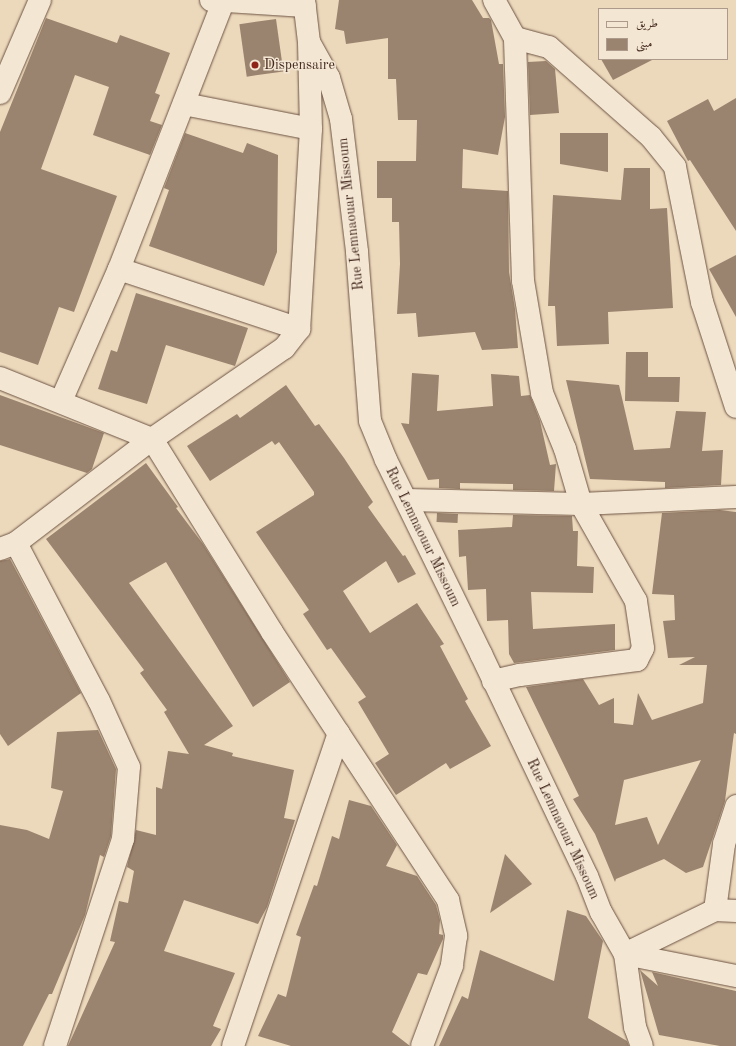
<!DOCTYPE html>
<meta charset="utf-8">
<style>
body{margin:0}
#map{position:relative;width:736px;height:1046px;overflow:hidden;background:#ecd8bb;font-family:"Old Standard TT",Amiri,serif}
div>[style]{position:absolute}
.building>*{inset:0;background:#9b846f;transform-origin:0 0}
.roads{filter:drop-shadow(0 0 1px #6d5444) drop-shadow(0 0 1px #6d5444)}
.minor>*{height:22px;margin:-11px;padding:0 11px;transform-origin:11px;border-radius:11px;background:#f3e6d3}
.dots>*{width:11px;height:11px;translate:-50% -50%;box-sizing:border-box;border:2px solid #f3e6d3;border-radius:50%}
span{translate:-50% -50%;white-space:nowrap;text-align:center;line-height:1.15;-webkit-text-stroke:3px #f3e6d3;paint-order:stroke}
.poi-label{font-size:14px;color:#43281d}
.left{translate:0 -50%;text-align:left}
.street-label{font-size:14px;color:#43281d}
.legend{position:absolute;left:598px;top:8px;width:130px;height:52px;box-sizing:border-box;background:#f3e6d3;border:1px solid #ad9a8a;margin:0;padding:5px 7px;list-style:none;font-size:12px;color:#43281d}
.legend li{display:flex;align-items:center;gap:8px;height:20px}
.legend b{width:20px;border:1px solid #ad9a8a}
</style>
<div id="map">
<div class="building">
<div style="clip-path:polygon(339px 0,472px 0,483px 18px,489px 18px,491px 20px,499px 64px,503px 64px,505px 117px,498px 155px,463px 149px,462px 188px,508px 191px,509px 272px,515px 309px,518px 348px,482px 350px,475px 332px,418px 337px,416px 313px,397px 314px,400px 264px,399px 222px,392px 222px,392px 198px,377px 198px,377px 161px,416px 161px,417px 120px,398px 120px,396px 79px,388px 79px,388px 38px,346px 44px,344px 31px,335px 29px)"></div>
<div style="clip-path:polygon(46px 18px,117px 43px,120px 35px,170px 53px,155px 93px,160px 95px,150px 121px,162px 125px,150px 155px,93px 135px,109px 87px,75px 75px,41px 169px,117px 196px,74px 312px,59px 307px,38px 365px,0 352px,0 132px)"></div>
<div style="left:276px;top:19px;width:53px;height:37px;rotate:82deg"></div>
<div style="clip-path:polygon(601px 59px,654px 59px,613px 80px)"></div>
<div style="clip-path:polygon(546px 61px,555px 69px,559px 113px,530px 115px,528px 62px)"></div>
<div style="clip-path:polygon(736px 98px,736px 231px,690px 160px,688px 161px,667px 121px,708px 99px,714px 111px)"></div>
<div style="clip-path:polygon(185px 133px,243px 153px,247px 143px,278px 155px,277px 252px,264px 286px,149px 246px,169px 190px,164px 188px)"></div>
<div style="clip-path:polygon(560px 133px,608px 133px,608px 172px,560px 164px)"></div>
<div style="clip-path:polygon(624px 168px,650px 168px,650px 209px,667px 208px,673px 308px,608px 312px,609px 344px,557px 346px,555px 306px,548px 306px,553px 195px,621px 200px)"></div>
<div style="clip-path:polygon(736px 255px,736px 317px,709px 269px)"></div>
<div style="clip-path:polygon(136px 293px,248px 328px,235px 366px,166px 345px,147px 404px,98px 389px,111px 350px,117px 352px)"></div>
<div style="clip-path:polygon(626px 352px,648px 352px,648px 377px,680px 377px,679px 402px,625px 401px)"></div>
<div style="clip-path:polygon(412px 373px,439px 375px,437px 411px,493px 406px,491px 374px,519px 376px,521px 396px,530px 395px,540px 421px,550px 465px,556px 464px,554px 491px,513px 490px,513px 484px,460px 483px,460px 489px,439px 488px,439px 479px,428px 480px,401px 423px,409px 424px)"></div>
<div style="clip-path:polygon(566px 380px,619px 385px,634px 450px,670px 448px,676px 411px,706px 412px,702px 451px,723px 450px,721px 485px,665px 488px,665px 482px,590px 479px)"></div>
<div style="clip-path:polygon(286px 385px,315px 426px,319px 424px,344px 458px,373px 502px,368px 507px,403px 556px,405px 555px,416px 574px,398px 583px,386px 561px,343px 591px,370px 633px,417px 603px,444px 644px,440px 646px,468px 699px,465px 701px,491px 746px,450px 769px,446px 763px,396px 795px,375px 763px,389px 754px,358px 702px,366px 697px,331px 648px,327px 650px,303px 614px,309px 610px,256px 532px,314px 495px,314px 492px,279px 442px,275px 445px,272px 441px,210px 481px,187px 446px,237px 414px,240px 418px)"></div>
<div style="clip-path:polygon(0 395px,104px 433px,92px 469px,87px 473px,0 445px)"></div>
<div style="clip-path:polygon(146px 463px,178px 507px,176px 508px,203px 544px,290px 682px,253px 707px,166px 562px,129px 583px,233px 726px,204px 745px,233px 753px,232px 756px,294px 770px,284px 818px,295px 820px,267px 907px,258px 924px,184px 900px,164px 951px,235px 973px,213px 1026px,221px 1029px,211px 1046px,68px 1046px,115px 942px,110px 941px,119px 901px,128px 903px,134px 871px,127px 867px,136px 830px,156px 835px,156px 787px,162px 789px,168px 751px,189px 754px,164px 712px,167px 710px,140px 673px,144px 670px,46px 539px)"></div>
<div style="clip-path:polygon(evenodd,720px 510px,736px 512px,736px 734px,734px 733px,725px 801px,703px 867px,686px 873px,664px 859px,616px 879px,615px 882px,595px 834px,573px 799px,579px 796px,526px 687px,583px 679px,599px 705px,614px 698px,614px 723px,633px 725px,638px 693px,652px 720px,703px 703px,707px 665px,679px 665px,695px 657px,668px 658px,663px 621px,675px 620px,674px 595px,652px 594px,662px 513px,720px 510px,701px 760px,658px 845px,647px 817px,615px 825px,624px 780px,701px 760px)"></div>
<div style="left:437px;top:513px;width:21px;height:9px;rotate:3deg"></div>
<div style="clip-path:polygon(513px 515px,572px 516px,573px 531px,578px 531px,577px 566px,594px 567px,593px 593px,531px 592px,533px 629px,615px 624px,615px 650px,514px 663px,509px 654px,508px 620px,487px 621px,486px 589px,468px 590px,466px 556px,459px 557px,458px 530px,512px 527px)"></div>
<div style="clip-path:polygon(10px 559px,81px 693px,8px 746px,0 734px,0 561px)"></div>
<div style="clip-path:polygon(98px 730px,116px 769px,111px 836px,104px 857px,100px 855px,85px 915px,52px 994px,49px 994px,23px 1046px,0 1046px,0 825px,27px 830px,49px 839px,63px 791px,51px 788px,57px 732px)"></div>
<div style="clip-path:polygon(349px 800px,371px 806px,397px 845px,386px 866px,417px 876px,436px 905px,440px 920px,439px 934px,443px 935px,443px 939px,427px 975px,418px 973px,392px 1032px,410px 1046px,291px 1046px,258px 1036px,278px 994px,286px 997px,301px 937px,296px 935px,314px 885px,317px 886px,332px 836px,339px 839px)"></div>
<div style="clip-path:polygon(505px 854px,532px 884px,490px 913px)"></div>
<div style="clip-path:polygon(567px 910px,586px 916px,603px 941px,588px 1018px,627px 1041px,629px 1046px,439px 1046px,462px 996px,468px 999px,480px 950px,554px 981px)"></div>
<div style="clip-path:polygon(640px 970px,658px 986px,652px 972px,736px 991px,736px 1046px,720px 1046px,659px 1035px)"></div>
</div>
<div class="roads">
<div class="minor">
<div style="left:211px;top:0;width:94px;rotate:3.7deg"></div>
<div style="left:304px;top:0;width:42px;rotate:83.2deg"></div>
<div style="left:309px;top:42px;width:41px;rotate:60.9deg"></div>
<div style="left:329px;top:78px;width:43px;rotate:73.7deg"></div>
<div style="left:341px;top:119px;width:134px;rotate:83.1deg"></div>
<div style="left:357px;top:252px;width:169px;rotate:85.6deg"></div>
<div style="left:370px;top:421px;width:42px;rotate:67.7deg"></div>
<div style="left:386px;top:460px;width:216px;rotate:63.9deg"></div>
<div style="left:481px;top:654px;width:246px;rotate:64.5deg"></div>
<div style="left:587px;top:876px;width:39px;rotate:69deg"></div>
<div style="left:601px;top:912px;width:48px;rotate:60.3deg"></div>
<div style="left:625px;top:954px;width:74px;rotate:82.2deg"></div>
<div style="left:635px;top:1027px;width:20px;rotate:70deg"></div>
<div style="left:494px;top:0;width:43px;rotate:61.1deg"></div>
<div style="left:515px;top:38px;width:35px;rotate:15deg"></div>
<div style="left:549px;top:47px;width:136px;rotate:41.4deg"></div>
<div style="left:651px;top:137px;width:38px;rotate:51deg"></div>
<div style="left:675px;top:167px;width:138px;rotate:78.7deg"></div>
<div style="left:702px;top:302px;width:110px;rotate:72.1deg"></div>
<div style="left:309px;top:42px;width:87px;rotate:88.7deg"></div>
<div style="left:311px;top:129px;width:200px;rotate:93.4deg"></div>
<div style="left:299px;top:329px;width:24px;rotate:128deg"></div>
<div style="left:284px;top:348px;width:160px;rotate:145.4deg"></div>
<div style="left:152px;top:439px;width:227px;rotate:58.1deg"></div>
<div style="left:272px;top:632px;width:321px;rotate:56.7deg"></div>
<div style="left:448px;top:900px;width:37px;rotate:77deg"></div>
<div style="left:456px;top:936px;width:30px;rotate:98deg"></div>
<div style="left:452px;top:966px;width:85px;rotate:110.6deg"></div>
<div style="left:0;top:93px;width:101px;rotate:-66.7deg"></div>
<div style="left:184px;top:104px;width:129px;rotate:11.1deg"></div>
<div style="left:119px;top:269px;width:190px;rotate:18.4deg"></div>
<div style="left:0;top:378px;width:164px;rotate:21.9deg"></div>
<div style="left:152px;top:439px;width:171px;rotate:142.6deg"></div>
<div style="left:16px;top:543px;width:17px;rotate:159deg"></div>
<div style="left:61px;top:401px;width:144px;rotate:-66.3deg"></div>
<div style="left:119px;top:269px;width:287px;rotate:-68.7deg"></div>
<div style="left:407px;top:500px;width:174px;rotate:1.3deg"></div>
<div style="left:581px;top:504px;width:155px;rotate:-2.6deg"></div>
<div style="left:16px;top:543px;width:178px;rotate:62.3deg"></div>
<div style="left:99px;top:701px;width:72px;rotate:65.6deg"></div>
<div style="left:129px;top:767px;width:72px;rotate:94.8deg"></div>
<div style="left:123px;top:839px;width:218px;rotate:108.2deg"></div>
<div style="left:493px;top:681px;width:28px;rotate:-13deg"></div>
<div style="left:520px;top:675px;width:118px;rotate:-7.3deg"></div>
<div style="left:637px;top:660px;width:13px;rotate:-63deg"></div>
<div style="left:643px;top:648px;width:48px;rotate:-98.5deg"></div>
<div style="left:636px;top:601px;width:112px;rotate:-119.6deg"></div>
<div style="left:581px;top:504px;width:57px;rotate:-106.2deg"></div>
<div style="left:565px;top:449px;width:61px;rotate:-112.3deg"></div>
<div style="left:542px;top:393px;width:114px;rotate:-99.6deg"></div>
<div style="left:523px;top:281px;width:243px;rotate:-91.9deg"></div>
<div style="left:715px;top:910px;width:21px;rotate:3deg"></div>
<div style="left:625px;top:954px;width:100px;rotate:-26.1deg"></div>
<div style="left:715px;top:910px;width:67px;rotate:-82.2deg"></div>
<div style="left:724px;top:844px;width:40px;rotate:-72deg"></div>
<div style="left:625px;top:954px;width:113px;rotate:11.2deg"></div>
<div style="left:233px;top:1046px;width:330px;rotate:-71.3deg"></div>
</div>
</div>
<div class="dots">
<div style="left:255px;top:65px;background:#8f2418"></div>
</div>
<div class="poi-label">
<span class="left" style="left:264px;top:65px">Dispensaire</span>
</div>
<div class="street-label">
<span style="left:351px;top:214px;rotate:-96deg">Rue Lemnaouar Missoum</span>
<span style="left:423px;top:537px;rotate:64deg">Rue Lemnaouar Missoum</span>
<span style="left:563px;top:829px;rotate:65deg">Rue Lemnaouar Missoum</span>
</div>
<ul class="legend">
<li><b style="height:5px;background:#f3e6d3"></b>طريق</li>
<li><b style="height:11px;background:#9b846f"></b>مبنى</li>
</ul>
</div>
